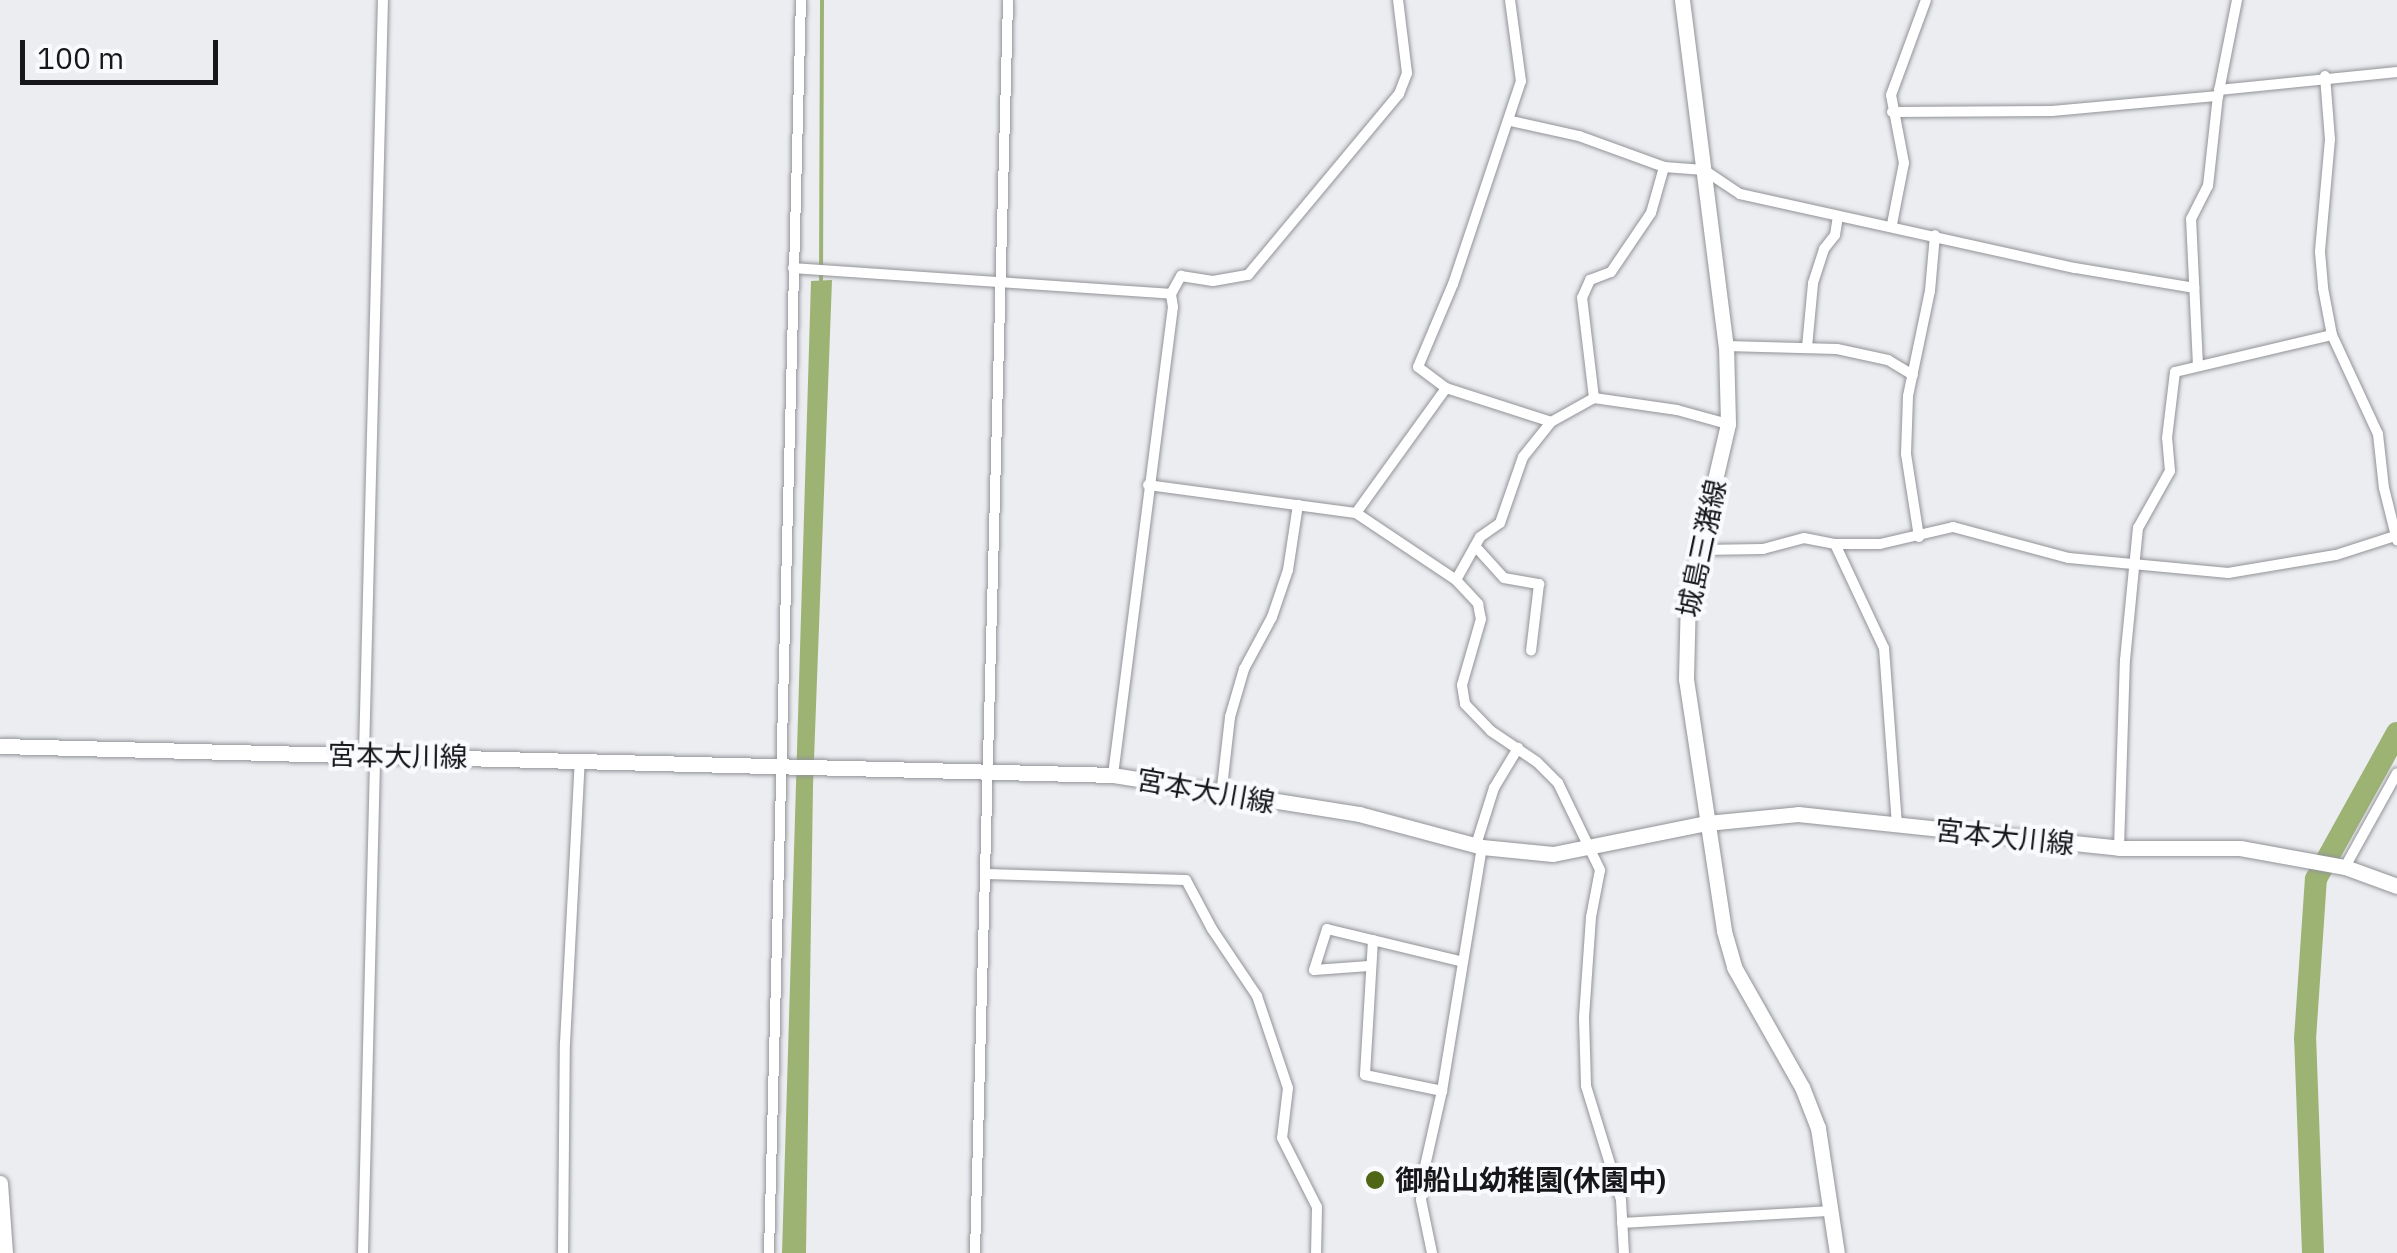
<!DOCTYPE html>
<meta charset="utf-8">
<style>
body{margin:0}
#map{position:relative;width:2397px;height:1253px;overflow:hidden;background:#ecedf1;font-family:"IBM Plex Sans","Noto Sans JP",sans-serif}
div>[style]{position:absolute}
.water>*{inset:0;background:#9db374}
.stream>*{height:4px;margin:-2px;padding:0 2px;transform-origin:2px;border-radius:2px;background:#9db374}
.river>*{height:22px;margin:-11px;padding:0 11px;transform-origin:11px;border-radius:11px;background:#9db374}
.roads{filter:drop-shadow(0 0 2px #919396) drop-shadow(0 0 2px #919396)}
.street>*{height:10px;margin:-5px;padding:0 5px;transform-origin:5px;border-radius:5px;background:#fff}
.secondary>*{height:15px;margin:-7.5px;padding:0 7.5px;transform-origin:7.5px;border-radius:7.5px;background:#fff}
.dots>*{width:28px;height:28px;translate:-50% -50%;box-sizing:border-box;border:5px solid #f9fafe;border-radius:50%}
span{translate:-50% -50%;white-space:nowrap;text-align:center;line-height:1.15;-webkit-text-stroke:8px #f9fafe;paint-order:stroke}
.street-label{font-size:28px;color:#171719}
.poi-label{font-size:28px;color:#171719;font-weight:700}
.left{translate:0 -50%;text-align:left}
.scale{position:absolute;left:20px;top:40px;width:198px;height:45px;box-sizing:border-box;border:5px solid #171719;border-top:0;padding-left:12px;font-size:30px;line-height:35px;white-space:nowrap;color:#171719;-webkit-text-stroke:8px #f9fafe;paint-order:stroke}
</style>
<div id="map">
<div class="water">
<div style="clip-path:polygon(832px 280px,813px 786px,806px 1253px,782px 1253px,811px 281px)"></div>
</div>
<div class="stream">
<div style="left:821px;top:285px;width:285px;rotate:-89.8deg"></div>
</div>
<div class="river">
<div style="left:2313px;top:1253px;width:214px;rotate:-92.1deg"></div>
<div style="left:2305px;top:1039px;width:160px;rotate:-86.1deg"></div>
<div style="left:2316px;top:879px;width:167px;rotate:-61deg"></div>
</div>
<div class="roads">
<div class="street">
<div style="left:1510px;top:0;width:82px;rotate:82.3deg"></div>
<div style="left:1521px;top:81px;width:214px;rotate:108.5deg"></div>
<div style="left:1453px;top:284px;width:90px;rotate:112.9deg"></div>
<div style="left:1418px;top:367px;width:35px;rotate:37deg"></div>
<div style="left:1446px;top:388px;width:110px;rotate:17.9deg"></div>
<div style="left:2325px;top:76px;width:63px;rotate:85.5deg"></div>
<div style="left:2330px;top:139px;width:113px;rotate:95.1deg"></div>
<div style="left:2320px;top:252px;width:36px;rotate:85deg"></div>
<div style="left:2323px;top:288px;width:48px;rotate:79.2deg"></div>
<div style="left:2332px;top:335px;width:109px;rotate:65.1deg"></div>
<div style="left:2378px;top:434px;width:54px;rotate:83.7deg"></div>
<div style="left:2384px;top:488px;width:54px;rotate:76deg"></div>
<div style="left:2219px;top:90px;width:179px;rotate:-5.8deg"></div>
<div style="left:1892px;top:112px;width:160px;rotate:-0.4deg"></div>
<div style="left:2052px;top:111px;width:167px;rotate:-5.2deg"></div>
<div style="left:1511px;top:121px;width:70px;rotate:12.4deg"></div>
<div style="left:1579px;top:136px;width:90px;rotate:20deg"></div>
<div style="left:1664px;top:167px;width:40px;rotate:4.3deg"></div>
<div style="left:1704px;top:170px;width:43px;rotate:33.7deg"></div>
<div style="left:1740px;top:194px;width:343px;rotate:12.5deg"></div>
<div style="left:2075px;top:268px;width:121px;rotate:9.5deg"></div>
<div style="left:1892px;top:224px;width:62px;rotate:-78.9deg"></div>
<div style="left:1904px;top:163px;width:69px;rotate:-100.8deg"></div>
<div style="left:1891px;top:95px;width:101px;rotate:-69.8deg"></div>
<div style="left:793px;top:268px;width:379px;rotate:3.9deg"></div>
<div style="left:1726px;top:346px;width:111px;rotate:1.5deg"></div>
<div style="left:1837px;top:349px;width:52px;rotate:12.2deg"></div>
<div style="left:1888px;top:360px;width:29px;rotate:31deg"></div>
<div style="left:1807px;top:347px;width:64px;rotate:-84.6deg"></div>
<div style="left:1813px;top:283px;width:36px;rotate:-72deg"></div>
<div style="left:1824px;top:249px;width:18px;rotate:-52deg"></div>
<div style="left:1835px;top:235px;width:19px;rotate:-81deg"></div>
<div style="left:2198px;top:366px;width:147px;rotate:-92.7deg"></div>
<div style="left:2191px;top:219px;width:37px;rotate:-63deg"></div>
<div style="left:2208px;top:186px;width:91px;rotate:-83.7deg"></div>
<div style="left:2218px;top:96px;width:98px;rotate:-78.8deg"></div>
<div style="left:1594px;top:398px;width:84px;rotate:8.2deg"></div>
<div style="left:1677px;top:410px;width:53px;rotate:15.4deg"></div>
<div style="left:1148px;top:485px;width:210px;rotate:7.7deg"></div>
<div style="left:1356px;top:513px;width:120px;rotate:33.8deg"></div>
<div style="left:1456px;top:580px;width:33px;rotate:47deg"></div>
<div style="left:1478px;top:604px;width:15px;rotate:79deg"></div>
<div style="left:1481px;top:619px;width:69px;rotate:106.1deg"></div>
<div style="left:1462px;top:685px;width:19px;rotate:81deg"></div>
<div style="left:1465px;top:704px;width:37px;rotate:46deg"></div>
<div style="left:1491px;top:731px;width:55px;rotate:34deg"></div>
<div style="left:1537px;top:762px;width:30px;rotate:45deg"></div>
<div style="left:1558px;top:783px;width:97px;rotate:64.2deg"></div>
<div style="left:1600px;top:870px;width:48px;rotate:100.8deg"></div>
<div style="left:1591px;top:917px;width:101px;rotate:94deg"></div>
<div style="left:1584px;top:1018px;width:68px;rotate:88.3deg"></div>
<div style="left:1586px;top:1086px;width:119px;rotate:72.9deg"></div>
<div style="left:1621px;top:1200px;width:53px;rotate:86.8deg"></div>
<div style="left:1356px;top:513px;width:154px;rotate:-54.2deg"></div>
<div style="left:1919px;top:537px;width:84px;rotate:-98.9deg"></div>
<div style="left:1906px;top:454px;width:58px;rotate:-88deg"></div>
<div style="left:1908px;top:396px;width:107px;rotate:-78.2deg"></div>
<div style="left:1930px;top:291px;width:56px;rotate:-84.9deg"></div>
<div style="left:1835px;top:544px;width:115px;rotate:64.8deg"></div>
<div style="left:1884px;top:648px;width:177px;rotate:85.8deg"></div>
<div style="left:1475px;top:546px;width:43px;rotate:47.8deg"></div>
<div style="left:1504px;top:578px;width:36px;rotate:10deg"></div>
<div style="left:1539px;top:584px;width:67px;rotate:96.8deg"></div>
<div style="left:1700px;top:550px;width:63px;rotate:-0.9deg"></div>
<div style="left:1763px;top:549px;width:42px;rotate:-15deg"></div>
<div style="left:1804px;top:538px;width:32px;rotate:11deg"></div>
<div style="left:1835px;top:544px;width:45px"></div>
<div style="left:1880px;top:544px;width:75px;rotate:-13.1deg"></div>
<div style="left:1953px;top:527px;width:120px;rotate:15deg"></div>
<div style="left:2069px;top:558px;width:160px;rotate:5.4deg"></div>
<div style="left:2228px;top:573px;width:109px;rotate:-9.5deg"></div>
<div style="left:2336px;top:555px;width:62px;rotate:-17.9deg"></div>
<div style="left:1456px;top:580px;width:49px;rotate:-60.8deg"></div>
<div style="left:1480px;top:537px;width:24px;rotate:-35deg"></div>
<div style="left:1500px;top:523px;width:70px;rotate:-70.8deg"></div>
<div style="left:1523px;top:457px;width:45px;rotate:-51.3deg"></div>
<div style="left:1551px;top:422px;width:49px;rotate:-29.2deg"></div>
<div style="left:1594px;top:398px;width:101px;rotate:-96.8deg"></div>
<div style="left:1582px;top:298px;width:20px;rotate:-66deg"></div>
<div style="left:1590px;top:280px;width:22px;rotate:-21deg"></div>
<div style="left:1611px;top:272px;width:71px;rotate:-55.9deg"></div>
<div style="left:1651px;top:213px;width:48px;rotate:-74.2deg"></div>
<div style="left:364px;top:754px;width:754px;rotate:-88.56deg"></div>
<div style="left:1113px;top:775px;width:472px;rotate:-82.7deg"></div>
<div style="left:1173px;top:307px;width:13px;rotate:-99deg"></div>
<div style="left:1171px;top:294px;width:21px;rotate:-61deg"></div>
<div style="left:1181px;top:276px;width:32px;rotate:9deg"></div>
<div style="left:1213px;top:281px;width:36px;rotate:-10deg"></div>
<div style="left:1248px;top:275px;width:236px;rotate:-50.2deg"></div>
<div style="left:1399px;top:94px;width:22px;rotate:-69deg"></div>
<div style="left:1407px;top:73px;width:74px;rotate:-97deg"></div>
<div style="left:1221px;top:796px;width:80px;rotate:-83.5deg"></div>
<div style="left:1230px;top:717px;width:50px;rotate:-73.7deg"></div>
<div style="left:1244px;top:669px;width:59px;rotate:-61.7deg"></div>
<div style="left:1272px;top:617px;width:50px;rotate:-71.2deg"></div>
<div style="left:1288px;top:570px;width:66px;rotate:-81.3deg"></div>
<div style="left:1476px;top:845px;width:60px;rotate:-72.5deg"></div>
<div style="left:1494px;top:788px;width:47px;rotate:-59deg"></div>
<div style="left:2119px;top:848px;width:188px;rotate:-88.2deg"></div>
<div style="left:2125px;top:660px;width:133px;rotate:-84.4deg"></div>
<div style="left:2138px;top:528px;width:65px;rotate:-60.7deg"></div>
<div style="left:2170px;top:471px;width:33px;rotate:-95deg"></div>
<div style="left:2167px;top:438px;width:66px;rotate:-83.1deg"></div>
<div style="left:2175px;top:372px;width:161px;rotate:-13.3deg"></div>
<div style="left:2345px;top:867px;width:107px;rotate:-61deg"></div>
<div style="left:986px;top:874px;width:200px;rotate:1.7deg"></div>
<div style="left:1186px;top:880px;width:55px;rotate:62deg"></div>
<div style="left:1212px;top:929px;width:81px;rotate:56.1deg"></div>
<div style="left:1257px;top:996px;width:97px;rotate:71.4deg"></div>
<div style="left:1288px;top:1088px;width:50px;rotate:96.8deg"></div>
<div style="left:1282px;top:1138px;width:77px;rotate:63.1deg"></div>
<div style="left:1317px;top:1207px;width:46px;rotate:91.2deg"></div>
<div style="left:1373px;top:940px;width:135px;rotate:93.4deg"></div>
<div style="left:1365px;top:1075px;width:79px;rotate:11.7deg"></div>
<div style="left:1369px;top:966px;width:55px;rotate:175.8deg"></div>
<div style="left:1314px;top:970px;width:43px;rotate:-72.4deg"></div>
<div style="left:1327px;top:929px;width:140px;rotate:13.6deg"></div>
<div style="left:1622px;top:1223px;width:210px;rotate:-3.3deg"></div>
<div style="left:363px;top:1253px;width:498px;rotate:-88.6deg"></div>
<div style="left:563px;top:1253px;width:210px;rotate:-89.5deg"></div>
<div style="left:565px;top:1043px;width:283px;rotate:-87deg"></div>
<div style="left:769px;top:1253px;width:1253px;rotate:-88.54deg"></div>
<div style="left:975px;top:1253px;width:1253px;rotate:-88.49deg"></div>
<div style="left:1432px;top:1253px;width:54px;rotate:-101.7deg"></div>
<div style="left:1421px;top:1200px;width:25px;rotate:-85deg"></div>
<div style="left:1423px;top:1175px;width:86px;rotate:-77.3deg"></div>
<div style="left:1442px;top:1091px;width:247px;rotate:-80.7deg"></div>
</div>
<div class="secondary">
<div style="left:1682px;top:0;width:349px;rotate:82.8deg"></div>
<div style="left:1726px;top:346px;width:78px;rotate:88.5deg"></div>
<div style="left:1728px;top:424px;width:177px;rotate:103.1deg"></div>
<div style="left:1688px;top:596px;width:83px;rotate:91.4deg"></div>
<div style="left:1686px;top:679px;width:255px;rotate:81.4deg"></div>
<div style="left:1724px;top:931px;width:37px;rotate:74deg"></div>
<div style="left:1734px;top:967px;width:138px;rotate:60.5deg"></div>
<div style="left:1802px;top:1087px;width:44px;rotate:68.7deg"></div>
<div style="left:1818px;top:1128px;width:126px;rotate:81.4deg"></div>
<div style="left:0;top:746px;width:1113px;rotate:1.49deg"></div>
<div style="left:1113px;top:775px;width:249px;rotate:9deg"></div>
<div style="left:1359px;top:814px;width:127px;rotate:15deg"></div>
<div style="left:1482px;top:847px;width:71px;rotate:5.6deg"></div>
<div style="left:1553px;top:854px;width:157px;rotate:-11.4deg"></div>
<div style="left:1707px;top:823px;width:91px;rotate:-5.6deg"></div>
<div style="left:1798px;top:814px;width:323px;rotate:6deg"></div>
<div style="left:2119px;top:848px;width:121px"></div>
<div style="left:2240px;top:848px;width:107px;rotate:10.3deg"></div>
<div style="left:2345px;top:867px;width:55px;rotate:20.1deg"></div>
<div style="left:0;top:1183px;width:70px;rotate:85.9deg"></div>
</div>
</div>
<div class="dots">
<div style="left:1375px;top:1180px;background:#506614"></div>
</div>
<div class="street-label">
<span style="left:1702px;top:548px;rotate:-78deg">城島三潴線</span>
<span style="left:398px;top:756px;rotate:1deg">宮本大川線</span>
<span style="left:1206px;top:791px;rotate:10deg">宮本大川線</span>
<span style="left:2005px;top:837px;rotate:6deg">宮本大川線</span>
</div>
<div class="poi-label">
<span class="left" style="left:1395px;top:1180px">御船山幼稚園(休園中)</span>
</div>
<div class="scale">100 m</div>
</div>
